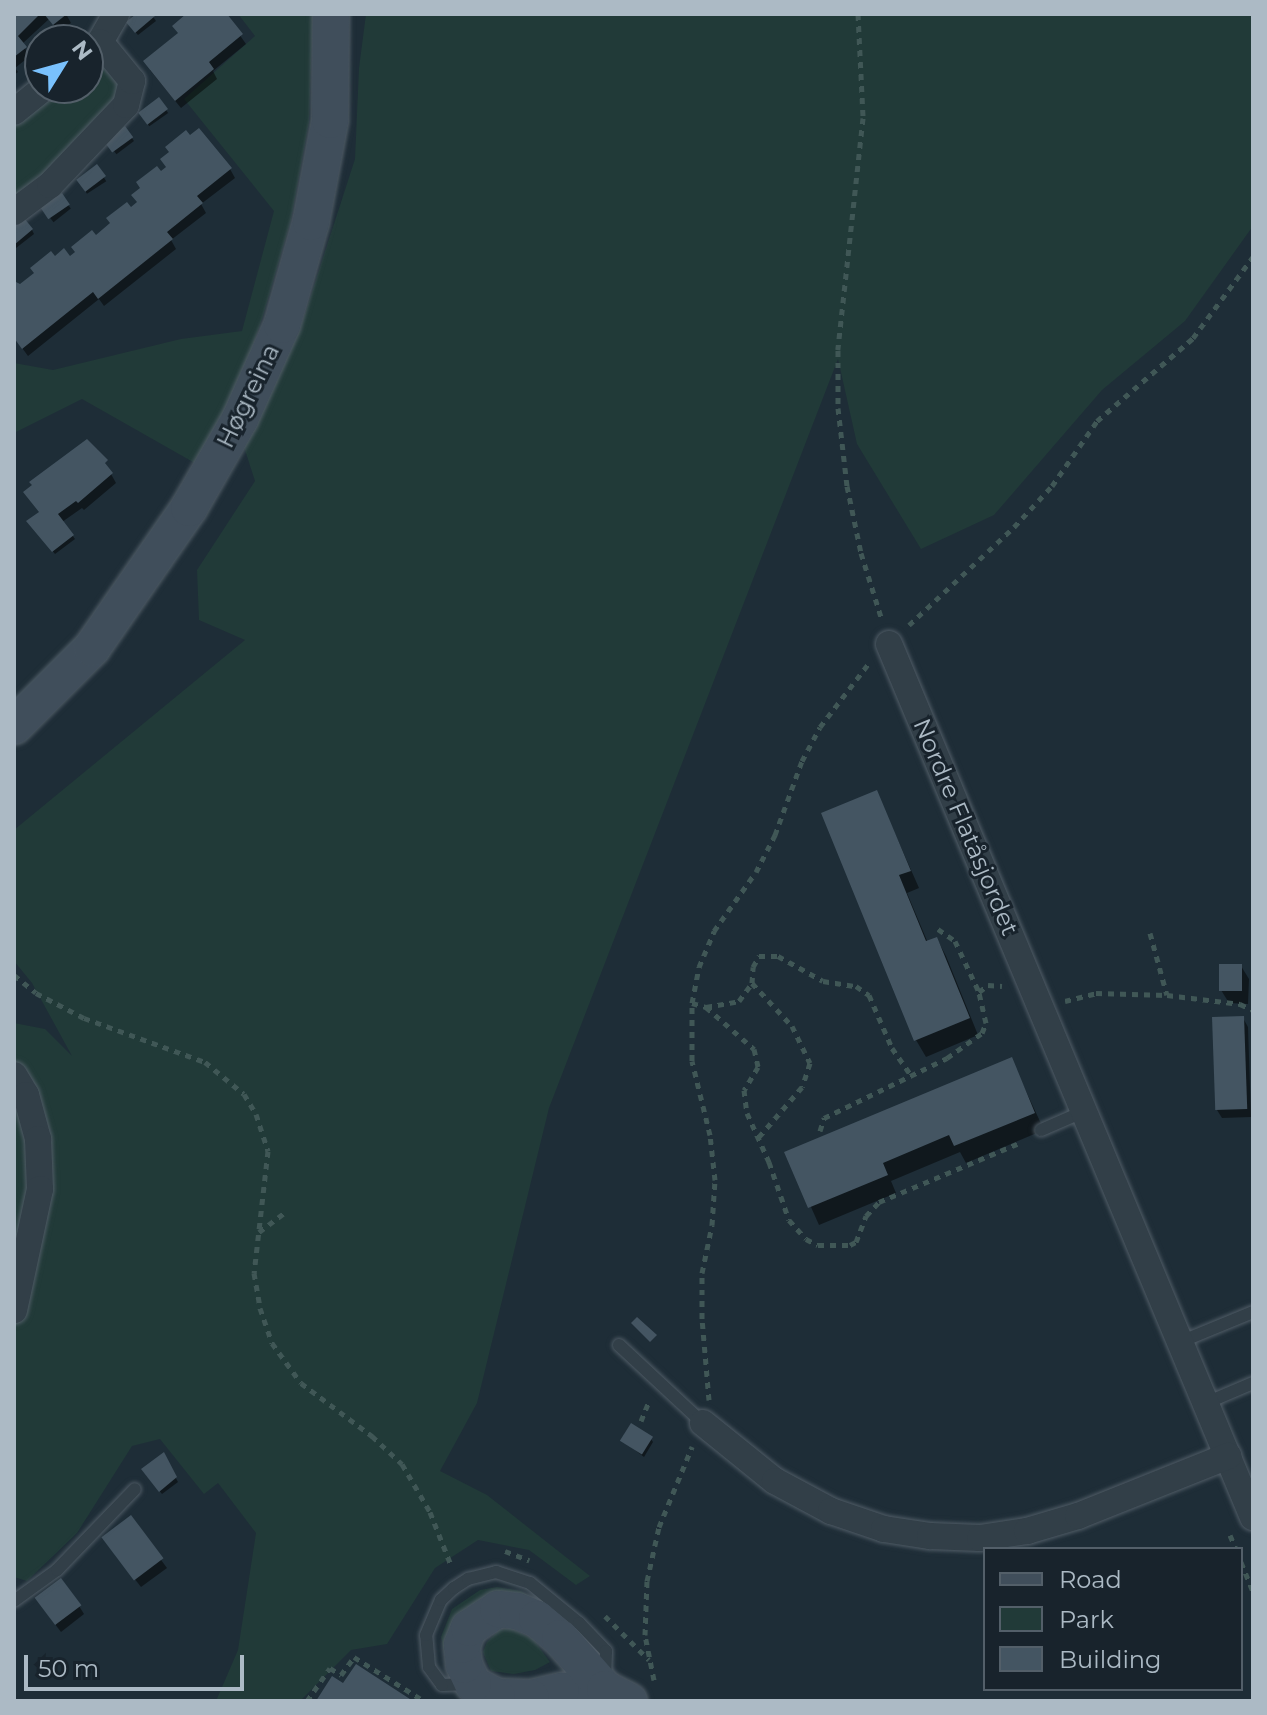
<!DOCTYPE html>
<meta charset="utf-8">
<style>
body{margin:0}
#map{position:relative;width:1267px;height:1715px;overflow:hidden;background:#1e2d37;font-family:Montserrat,sans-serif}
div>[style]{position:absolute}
.green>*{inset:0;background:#213a38}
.shadow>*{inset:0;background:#0007;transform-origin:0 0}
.building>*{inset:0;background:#445562;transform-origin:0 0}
.path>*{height:5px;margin-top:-2.5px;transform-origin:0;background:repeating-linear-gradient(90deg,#405756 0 6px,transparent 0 12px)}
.roads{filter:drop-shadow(0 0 2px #505c66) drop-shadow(0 0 2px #505c66)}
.lane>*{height:12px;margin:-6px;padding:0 6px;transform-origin:6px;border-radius:6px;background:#323f48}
.street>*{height:26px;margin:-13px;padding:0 13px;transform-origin:13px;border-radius:13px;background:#323f48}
.secondary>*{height:36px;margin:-18px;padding:0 18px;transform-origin:18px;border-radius:18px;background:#404e5b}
span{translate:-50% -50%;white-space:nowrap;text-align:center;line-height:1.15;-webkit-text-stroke:6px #18232c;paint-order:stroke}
.street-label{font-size:24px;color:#acbac5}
.frame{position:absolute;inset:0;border:16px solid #acbac5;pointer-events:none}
.legend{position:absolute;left:983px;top:1547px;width:260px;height:144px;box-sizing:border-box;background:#18232c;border:2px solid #535f69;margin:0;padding:10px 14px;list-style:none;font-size:24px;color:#acbac5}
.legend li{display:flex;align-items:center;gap:16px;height:40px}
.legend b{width:40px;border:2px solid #535f69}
.north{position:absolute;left:24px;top:24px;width:80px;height:80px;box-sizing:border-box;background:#18232c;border:2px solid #535f69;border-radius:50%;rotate:53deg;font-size:22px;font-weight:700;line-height:32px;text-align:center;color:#acbac5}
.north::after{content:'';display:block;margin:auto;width:28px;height:36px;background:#79c1fd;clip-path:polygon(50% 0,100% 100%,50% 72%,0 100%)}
.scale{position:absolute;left:24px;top:1655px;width:220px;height:36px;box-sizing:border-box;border:4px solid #acbac5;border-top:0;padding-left:10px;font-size:24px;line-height:28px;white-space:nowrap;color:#acbac5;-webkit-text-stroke:6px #18232c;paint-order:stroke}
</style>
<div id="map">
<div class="green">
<div style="clip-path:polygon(238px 14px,313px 14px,309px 122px,291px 220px,263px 316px,249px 357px,200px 466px,82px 399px,14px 433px,14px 363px,53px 370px,181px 339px,242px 331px,274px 211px,184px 99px,255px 36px)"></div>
<div style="clip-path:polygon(366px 14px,1253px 14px,1253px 226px,1185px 321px,1102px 390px,994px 515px,921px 549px,857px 444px,838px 359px,549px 1108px,477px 1403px,440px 1471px,487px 1495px,590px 1576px,576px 1585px,529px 1550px,478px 1540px,435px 1568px,387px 1644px,351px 1650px,300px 1701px,216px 1701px,238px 1650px,256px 1533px,218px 1483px,204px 1494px,160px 1439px,132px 1446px,77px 1533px,27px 1581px,14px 1577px,14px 1023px,45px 1029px,72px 1056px,32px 983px,14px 961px,14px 830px,245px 640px,199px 620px,197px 570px,255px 481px,244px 447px,299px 332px,355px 159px,359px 68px)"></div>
<div style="clip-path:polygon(96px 59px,120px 87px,116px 102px,14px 203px,14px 124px,61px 88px,88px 88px,88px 65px)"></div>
<div style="clip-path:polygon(497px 1587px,521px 1591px,550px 1610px,484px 1598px,459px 1615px,446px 1662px,441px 1637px,452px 1609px,480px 1590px)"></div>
<div style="clip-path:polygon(510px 1628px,533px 1639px,550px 1662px,535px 1670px,514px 1674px,491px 1671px,483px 1652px,487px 1642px,499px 1630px)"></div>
</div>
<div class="shadow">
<div style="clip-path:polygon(14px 14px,66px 14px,71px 23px,59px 32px,49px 19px,22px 44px,30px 56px,15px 68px,18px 72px,14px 75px)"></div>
<div style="clip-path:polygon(139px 14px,151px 14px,156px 21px,138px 35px,130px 26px)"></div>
<div style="clip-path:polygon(190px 14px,225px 14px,246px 44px,213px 71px,217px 79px,181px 108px,150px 70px,179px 34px)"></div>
<div style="left:159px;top:100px;width:16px;height:23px;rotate:55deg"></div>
<div style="left:125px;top:129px;width:15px;height:22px;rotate:53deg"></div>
<div style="left:97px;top:167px;width:17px;height:23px;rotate:57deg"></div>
<div style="clip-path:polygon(168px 168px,230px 169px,235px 178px,201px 204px,206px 213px,171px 240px,176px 249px,104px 306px,99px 299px,28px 356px,14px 337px,14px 283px,20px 287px,55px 258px,70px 258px,138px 203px)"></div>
<div style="left:61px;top:196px;width:16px;height:22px;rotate:52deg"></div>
<div style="clip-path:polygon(14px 229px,32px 230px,34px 234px,16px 248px)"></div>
<div style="clip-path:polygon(97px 449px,116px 483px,84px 510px,82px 508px,62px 522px,75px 539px,55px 554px,31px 525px)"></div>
<div style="clip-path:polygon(877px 793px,919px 888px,907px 893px,928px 943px,937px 939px,946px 956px,978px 1035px,926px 1057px,916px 1040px)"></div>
<div style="clip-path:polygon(1241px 966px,1249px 979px,1248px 1004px,1229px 1003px,1221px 990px)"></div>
<div style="clip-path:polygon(1243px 1018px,1248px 1027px,1251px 1117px,1222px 1118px,1217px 1110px)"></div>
<div style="clip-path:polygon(1011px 1059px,1044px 1130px,966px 1163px,960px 1152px,891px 1181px,896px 1193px,819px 1225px,787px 1153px)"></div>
<div style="clip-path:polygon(651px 1439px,653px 1442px,644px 1457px,622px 1440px)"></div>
<div style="clip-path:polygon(163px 1455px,178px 1482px,162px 1494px,145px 1473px)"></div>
<div style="clip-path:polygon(130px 1518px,167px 1568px,141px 1587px,109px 1546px)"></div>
<div style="clip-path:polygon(79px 1606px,84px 1614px,61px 1632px,42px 1607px)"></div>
</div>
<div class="building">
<div style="clip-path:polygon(14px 14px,40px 14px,18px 36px,27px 47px,14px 57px)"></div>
<div style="clip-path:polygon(44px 14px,67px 14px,53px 25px)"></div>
<div style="clip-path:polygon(136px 14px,153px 14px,155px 16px,135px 33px,126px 22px)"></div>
<div style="clip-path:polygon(186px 14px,227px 14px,243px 34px,209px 62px,214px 69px,175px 101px,143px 61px,178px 33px,172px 26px)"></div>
<div style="left:159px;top:97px;width:15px;height:26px;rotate:53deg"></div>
<div style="left:125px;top:126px;width:14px;height:26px;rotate:54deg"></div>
<div style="clip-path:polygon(199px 128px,232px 168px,197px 196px,203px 203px,167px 232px,173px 239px,98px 299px,93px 292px,22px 349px,14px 338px,14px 281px,20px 284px,34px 273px,30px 268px,51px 251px,55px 256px,64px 248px,70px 256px,75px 252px,71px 247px,92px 230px,96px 235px,110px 223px,106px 218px,127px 202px,131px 207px,137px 202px,131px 195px,140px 188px,136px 182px,157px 166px,161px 171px,166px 167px,160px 159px,169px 152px,165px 147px,186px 130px,190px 135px)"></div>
<div style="left:97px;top:164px;width:15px;height:26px;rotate:53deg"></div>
<div style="left:62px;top:193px;width:14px;height:26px;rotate:56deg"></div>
<div style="clip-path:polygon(24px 218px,33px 229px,14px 245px,14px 226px)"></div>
<div style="clip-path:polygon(87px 439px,108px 460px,105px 463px,113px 473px,78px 503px,76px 501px,58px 514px,74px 535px,52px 552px,26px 521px,39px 512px,23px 492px,32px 485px,29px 482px)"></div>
<div style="clip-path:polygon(877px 790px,911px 871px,899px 875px,926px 941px,937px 937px,970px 1018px,914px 1041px,821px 813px)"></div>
<div style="left:1219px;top:964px;width:23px;height:27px"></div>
<div style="left:1244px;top:1016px;width:93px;height:32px;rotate:88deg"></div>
<div style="clip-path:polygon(1012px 1057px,1035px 1113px,954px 1146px,949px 1135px,883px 1163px,888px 1175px,808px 1208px,784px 1152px)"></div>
<div style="clip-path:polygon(637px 1317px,657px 1335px,650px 1342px,631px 1323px)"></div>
<div style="left:631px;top:1423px;width:26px;height:21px;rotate:32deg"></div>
<div style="clip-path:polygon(164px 1452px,177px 1477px,159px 1492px,141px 1469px)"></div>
<div style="left:131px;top:1515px;width:54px;height:37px;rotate:53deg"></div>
<div style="left:61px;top:1578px;width:34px;height:33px;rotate:53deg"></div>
<div style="clip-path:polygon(356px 1664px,413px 1701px,316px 1701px,332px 1676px,343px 1683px)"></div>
</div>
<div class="path">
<div style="left:858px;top:14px;width:104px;rotate:87.2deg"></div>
<div style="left:863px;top:118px;width:233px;rotate:96.2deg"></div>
<div style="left:838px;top:350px;width:58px;rotate:90deg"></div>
<div style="left:838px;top:408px;width:79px;rotate:83.4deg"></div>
<div style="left:847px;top:486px;width:68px;rotate:78.2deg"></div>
<div style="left:861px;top:553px;width:70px;rotate:72.6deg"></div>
<div style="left:909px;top:625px;width:144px;rotate:-43deg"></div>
<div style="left:1014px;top:527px;width:56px;rotate:-47.2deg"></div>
<div style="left:1052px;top:486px;width:79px;rotate:-55.3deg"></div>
<div style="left:1097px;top:421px;width:127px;rotate:-40.8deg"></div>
<div style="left:1193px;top:338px;width:101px;rotate:-53.5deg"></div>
<div style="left:938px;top:929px;width:21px;rotate:35deg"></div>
<div style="left:955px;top:941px;width:56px;rotate:64.8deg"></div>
<div style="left:1150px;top:933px;width:64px;rotate:74.7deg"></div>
<div style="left:14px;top:975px;width:28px;rotate:39deg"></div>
<div style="left:36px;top:993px;width:54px;rotate:27.5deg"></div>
<div style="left:84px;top:1018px;width:129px;rotate:20deg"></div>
<div style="left:205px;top:1062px;width:50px;rotate:39.4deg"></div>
<div style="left:244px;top:1094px;width:23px;rotate:59deg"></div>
<div style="left:256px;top:1114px;width:39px;rotate:72deg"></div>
<div style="left:268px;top:1151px;width:123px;rotate:96.5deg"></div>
<div style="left:254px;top:1273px;width:36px;rotate:80deg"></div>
<div style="left:260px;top:1308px;width:37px;rotate:71deg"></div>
<div style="left:272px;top:1343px;width:49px;rotate:54.1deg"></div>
<div style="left:301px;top:1383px;width:89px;rotate:36.7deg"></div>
<div style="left:372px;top:1436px;width:41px;rotate:43deg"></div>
<div style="left:402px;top:1464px;width:56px;rotate:59.7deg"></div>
<div style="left:430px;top:1512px;width:57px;rotate:68.4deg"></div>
<div style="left:752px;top:983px;width:59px;rotate:47.1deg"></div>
<div style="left:792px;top:1026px;width:41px;rotate:64.1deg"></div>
<div style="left:810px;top:1063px;width:25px;rotate:108deg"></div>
<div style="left:802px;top:1087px;width:67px;rotate:130.8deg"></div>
<div style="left:1065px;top:1001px;width:32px;rotate:-14deg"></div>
<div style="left:1096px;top:993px;width:71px;rotate:1.6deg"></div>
<div style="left:1167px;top:995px;width:74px;rotate:7deg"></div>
<div style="left:1240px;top:1004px;width:14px;rotate:25deg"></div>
<div style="left:692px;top:1003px;width:15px;rotate:16deg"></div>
<div style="left:706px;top:1007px;width:34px;rotate:-10deg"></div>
<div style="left:739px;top:1001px;width:22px;rotate:-54deg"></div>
<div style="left:752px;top:983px;width:16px;rotate:-86deg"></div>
<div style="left:753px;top:967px;width:13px;rotate:-61deg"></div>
<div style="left:759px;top:956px;width:19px"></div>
<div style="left:778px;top:956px;width:51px;rotate:29.1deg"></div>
<div style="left:823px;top:981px;width:33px;rotate:9deg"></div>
<div style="left:856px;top:986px;width:16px;rotate:35deg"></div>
<div style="left:869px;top:995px;width:58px;rotate:66.5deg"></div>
<div style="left:892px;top:1048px;width:32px;rotate:55deg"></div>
<div style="left:706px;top:1007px;width:64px;rotate:41.2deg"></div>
<div style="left:754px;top:1049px;width:18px;rotate:77deg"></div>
<div style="left:758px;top:1067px;width:27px;rotate:121deg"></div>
<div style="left:744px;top:1090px;width:23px;rotate:83deg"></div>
<div style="left:747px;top:1113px;width:54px;rotate:65.8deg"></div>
<div style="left:769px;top:1162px;width:61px;rotate:71deg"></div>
<div style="left:789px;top:1220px;width:25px;rotate:48deg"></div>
<div style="left:806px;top:1239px;width:13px;rotate:27deg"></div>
<div style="left:818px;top:1245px;width:32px"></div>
<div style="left:850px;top:1245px;width:7px;rotate:-27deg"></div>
<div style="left:856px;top:1242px;width:28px;rotate:-69deg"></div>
<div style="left:866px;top:1216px;width:19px;rotate:-47deg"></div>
<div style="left:879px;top:1202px;width:150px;rotate:-22.8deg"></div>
<div style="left:820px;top:1131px;width:14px;rotate:-73deg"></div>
<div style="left:824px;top:1118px;width:137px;rotate:-26deg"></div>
<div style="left:947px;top:1058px;width:43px;rotate:-35.5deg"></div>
<div style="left:982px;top:1033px;width:11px;rotate:-68deg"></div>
<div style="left:986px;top:1023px;width:32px;rotate:-103deg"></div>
<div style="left:979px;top:992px;width:11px;rotate:-38deg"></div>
<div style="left:988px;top:985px;width:14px;rotate:4deg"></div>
<div style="left:259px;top:1232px;width:34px;rotate:-37deg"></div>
<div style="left:709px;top:1400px;width:81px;rotate:-94.9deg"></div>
<div style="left:702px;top:1319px;width:46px;rotate:-90deg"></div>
<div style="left:702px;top:1273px;width:49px;rotate:-78.2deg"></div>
<div style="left:712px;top:1225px;width:45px;rotate:-86.2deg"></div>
<div style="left:715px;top:1180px;width:45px;rotate:-96.3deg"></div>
<div style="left:710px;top:1135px;width:76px;rotate:-103.7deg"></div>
<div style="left:692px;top:1061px;width:58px;rotate:-90deg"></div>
<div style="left:692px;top:1003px;width:37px;rotate:-79deg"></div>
<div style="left:699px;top:967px;width:39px;rotate:-67deg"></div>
<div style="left:714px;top:931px;width:72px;rotate:-54.6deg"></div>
<div style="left:756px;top:872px;width:42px;rotate:-62.8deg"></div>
<div style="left:775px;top:835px;width:79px;rotate:-70deg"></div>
<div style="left:802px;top:761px;width:38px;rotate:-62deg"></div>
<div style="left:820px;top:727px;width:81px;rotate:-52.6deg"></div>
<div style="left:641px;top:1421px;width:22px;rotate:-68deg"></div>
<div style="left:1230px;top:1535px;width:15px;rotate:67deg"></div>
<div style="left:505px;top:1551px;width:26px;rotate:21deg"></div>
<div style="left:1241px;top:1562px;width:32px;rotate:68deg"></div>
<div style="left:605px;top:1616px;width:62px;rotate:45deg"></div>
<div style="left:654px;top:1680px;width:46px;rotate:-101.3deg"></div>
<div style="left:645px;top:1635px;width:54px;rotate:-87.9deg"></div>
<div style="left:647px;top:1581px;width:55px;rotate:-77.5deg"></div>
<div style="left:659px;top:1527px;width:87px;rotate:-67.6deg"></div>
<div style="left:307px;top:1701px;width:40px;rotate:-55.1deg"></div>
<div style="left:330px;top:1668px;width:13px;rotate:32deg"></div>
<div style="left:341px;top:1675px;width:22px;rotate:-54deg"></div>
<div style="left:354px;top:1657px;width:83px;rotate:32.2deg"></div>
</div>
<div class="roads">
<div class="lane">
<div style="left:1041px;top:1130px;width:48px;rotate:-23.4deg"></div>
<div style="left:1180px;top:1342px;width:79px;rotate:-22.3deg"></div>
<div style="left:619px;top:1345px;width:115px;rotate:42.9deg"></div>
<div style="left:1206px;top:1403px;width:51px;rotate:-23.1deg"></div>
<div style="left:14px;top:1601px;width:53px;rotate:-35.8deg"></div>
<div style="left:57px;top:1570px;width:112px;rotate:-46.1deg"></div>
<div style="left:470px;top:1684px;width:28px;rotate:178deg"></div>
<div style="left:442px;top:1685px;width:22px;rotate:-126deg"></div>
<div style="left:429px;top:1667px;width:32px;rotate:-95deg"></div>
<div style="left:426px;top:1635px;width:38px;rotate:-67deg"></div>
<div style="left:441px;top:1600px;width:18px;rotate:-43deg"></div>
<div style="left:454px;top:1588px;width:17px;rotate:-33deg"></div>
<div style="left:468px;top:1579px;width:29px;rotate:-14deg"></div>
<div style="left:496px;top:1572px;width:36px;rotate:18deg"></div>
<div style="left:530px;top:1583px;width:63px;rotate:39.2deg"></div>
<div style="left:579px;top:1623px;width:39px;rotate:46deg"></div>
<div style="left:606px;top:1651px;width:27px;rotate:92deg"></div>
</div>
<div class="street">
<div style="left:88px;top:52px;width:16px;rotate:-40deg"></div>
<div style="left:100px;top:42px;width:32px;rotate:-60deg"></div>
<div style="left:14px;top:112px;width:38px;rotate:-39deg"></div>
<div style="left:14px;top:212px;width:45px;rotate:-36.9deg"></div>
<div style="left:50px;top:185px;width:110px;rotate:-46.5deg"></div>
<div style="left:126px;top:105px;width:25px;rotate:-76deg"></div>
<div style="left:132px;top:81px;width:50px;rotate:-129.4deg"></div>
<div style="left:889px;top:644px;width:946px;rotate:67.37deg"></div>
<div style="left:14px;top:1075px;width:23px;rotate:59deg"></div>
<div style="left:26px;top:1095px;width:46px;rotate:74.7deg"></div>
<div style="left:38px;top:1139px;width:50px;rotate:87.7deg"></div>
<div style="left:40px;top:1189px;width:124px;rotate:102.1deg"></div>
<div style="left:703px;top:1423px;width:92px;rotate:38.9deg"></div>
<div style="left:775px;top:1481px;width:64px;rotate:28.2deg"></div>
<div style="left:831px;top:1511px;width:56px;rotate:18.8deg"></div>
<div style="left:884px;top:1529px;width:47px;rotate:8.7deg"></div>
<div style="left:930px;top:1536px;width:50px;rotate:2.3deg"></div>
<div style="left:980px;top:1538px;width:48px;rotate:-8.5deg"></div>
<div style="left:1027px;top:1531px;width:53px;rotate:-16.4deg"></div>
<div style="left:1078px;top:1516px;width:162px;rotate:-21.8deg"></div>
</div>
<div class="secondary">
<div style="left:14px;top:726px;width:110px;rotate:-45deg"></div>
<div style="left:92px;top:648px;width:170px;rotate:-55.3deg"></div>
<div style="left:189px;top:508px;width:103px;rotate:-60.2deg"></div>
<div style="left:240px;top:419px;width:103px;rotate:-65.9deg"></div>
<div style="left:282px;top:325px;width:107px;rotate:-74.3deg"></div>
<div style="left:311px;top:222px;width:104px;rotate:-79.4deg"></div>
<div style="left:330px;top:120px;width:106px;rotate:-89.5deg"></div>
<div style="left:605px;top:1689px;width:44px;rotate:177.4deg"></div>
<div style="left:561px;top:1691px;width:31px;rotate:167deg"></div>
<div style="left:531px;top:1698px;width:34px;rotate:-178deg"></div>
<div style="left:497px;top:1697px;width:27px;rotate:-152deg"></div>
<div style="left:473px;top:1684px;width:21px;rotate:-115deg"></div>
<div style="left:464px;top:1665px;width:20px;rotate:-96deg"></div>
<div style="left:462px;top:1645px;width:18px;rotate:-68deg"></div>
<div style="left:469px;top:1628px;width:35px;rotate:-33deg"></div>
<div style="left:498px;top:1609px;width:19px;rotate:6deg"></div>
<div style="left:517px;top:1611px;width:22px;rotate:22deg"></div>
<div style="left:537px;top:1619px;width:30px;rotate:40deg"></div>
<div style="left:560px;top:1638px;width:68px;rotate:48.6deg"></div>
<div style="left:605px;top:1689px;width:27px;rotate:27deg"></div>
</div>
</div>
<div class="street-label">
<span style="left:248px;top:396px;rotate:-64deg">Høgreina</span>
<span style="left:966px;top:827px;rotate:67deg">Nordre Flatåsjordet</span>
</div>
<div class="frame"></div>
<ul class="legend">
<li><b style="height:10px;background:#404e5b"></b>Road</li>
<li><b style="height:22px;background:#213a38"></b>Park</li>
<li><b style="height:22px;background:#445562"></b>Building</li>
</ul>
<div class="north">N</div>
<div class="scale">50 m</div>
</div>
